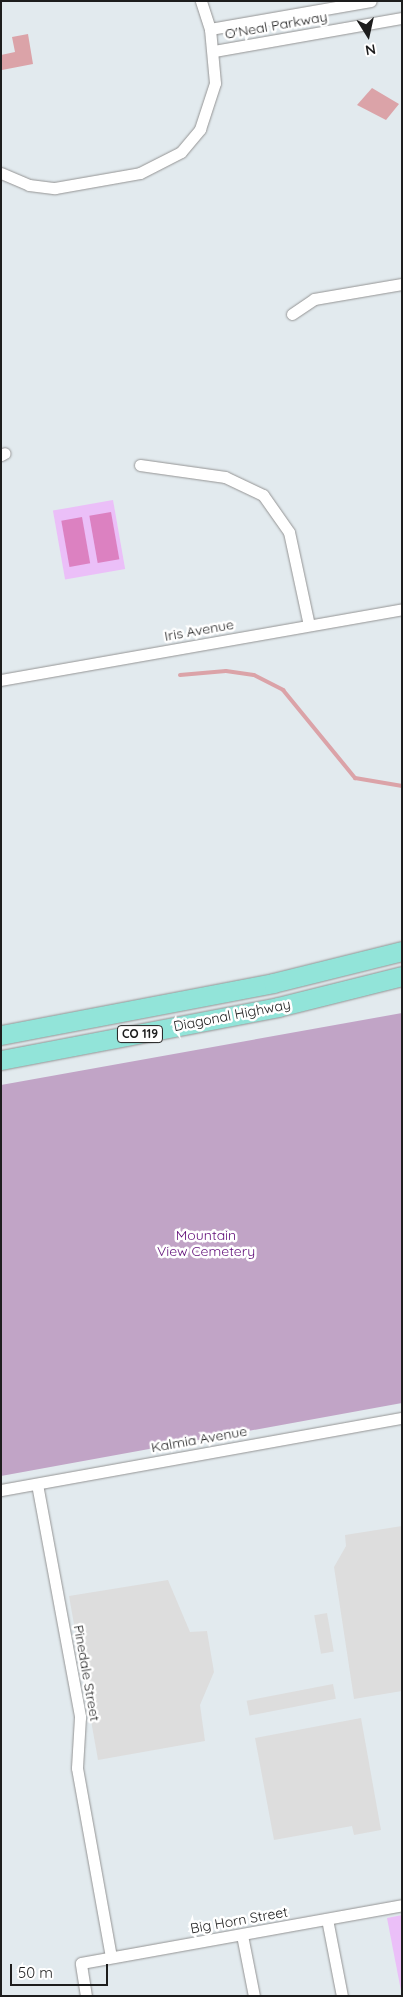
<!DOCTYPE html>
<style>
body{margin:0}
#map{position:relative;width:403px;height:1997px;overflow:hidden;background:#e2eaee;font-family:Quicksand,sans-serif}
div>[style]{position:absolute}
.cemetery>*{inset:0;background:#c1a4c6}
.park>*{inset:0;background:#ebbff8;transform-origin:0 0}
.pitch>*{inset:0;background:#dc81c1;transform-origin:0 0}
.parking>*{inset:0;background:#ddd;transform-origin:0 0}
.water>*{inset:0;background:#dba3a8}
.stream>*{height:4px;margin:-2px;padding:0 2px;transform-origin:2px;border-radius:2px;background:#dba3a8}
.roads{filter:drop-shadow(0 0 1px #949494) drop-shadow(0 0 1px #949494)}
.minor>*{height:11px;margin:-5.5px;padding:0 5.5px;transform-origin:5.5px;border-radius:5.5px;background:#fff}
.trunk>*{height:19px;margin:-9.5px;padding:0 9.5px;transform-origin:9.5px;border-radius:9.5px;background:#92e4d9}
span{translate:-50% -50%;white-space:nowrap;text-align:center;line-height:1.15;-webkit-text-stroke:5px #fff;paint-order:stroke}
.shield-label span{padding:1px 4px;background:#fff;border:1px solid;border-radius:4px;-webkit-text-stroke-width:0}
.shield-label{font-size:12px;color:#1d1d1d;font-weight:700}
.street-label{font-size:14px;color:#1d1d1d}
.park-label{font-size:14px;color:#600d78}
.frame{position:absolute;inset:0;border:2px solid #1d1d1d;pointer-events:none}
.north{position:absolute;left:343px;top:10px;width:50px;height:50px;-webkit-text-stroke:4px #fff;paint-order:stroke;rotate:170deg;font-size:14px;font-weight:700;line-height:20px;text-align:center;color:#1d1d1d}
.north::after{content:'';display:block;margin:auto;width:18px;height:22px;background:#1d1d1d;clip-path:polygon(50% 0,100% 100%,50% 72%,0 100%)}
.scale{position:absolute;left:10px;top:1964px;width:98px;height:22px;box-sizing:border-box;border:2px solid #1d1d1d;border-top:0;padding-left:6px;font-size:15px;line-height:18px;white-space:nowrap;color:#1d1d1d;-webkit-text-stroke:4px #fff;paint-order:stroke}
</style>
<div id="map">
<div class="cemetery">
<div style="clip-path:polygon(402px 1013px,402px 1403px,1px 1476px,1px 1085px)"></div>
</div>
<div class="park">
<div style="left:113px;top:500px;width:70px;height:61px;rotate:80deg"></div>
<div style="clip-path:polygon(402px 1915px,402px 1996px,387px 1918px)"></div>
</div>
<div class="pitch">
<div style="left:111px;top:512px;width:48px;height:22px;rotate:80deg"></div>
<div style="left:82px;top:517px;width:47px;height:21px;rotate:80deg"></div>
</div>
<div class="parking">
<div style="clip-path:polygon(402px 1526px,402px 1691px,354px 1699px,334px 1567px,346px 1546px,345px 1535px)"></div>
<div style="clip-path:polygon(168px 1580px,190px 1632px,207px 1631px,214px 1672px,200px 1705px,205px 1741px,98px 1760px,69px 1596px)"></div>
<div style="left:327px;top:1613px;width:39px;height:13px;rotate:80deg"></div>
<div style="left:333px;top:1684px;width:15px;height:88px;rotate:79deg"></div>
<div style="clip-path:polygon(361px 1718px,381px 1830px,354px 1835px,352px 1826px,274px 1840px,255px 1738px)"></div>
</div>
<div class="water">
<div style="clip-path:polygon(28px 34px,33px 64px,2px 70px,1px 55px,15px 52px,12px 37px)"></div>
<div style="clip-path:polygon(372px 88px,399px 104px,386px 120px,357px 105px)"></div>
</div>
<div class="stream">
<div style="left:180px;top:675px;width:46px;rotate:-5deg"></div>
<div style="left:226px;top:671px;width:28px;rotate:8deg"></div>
<div style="left:254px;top:675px;width:33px;rotate:27deg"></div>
<div style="left:283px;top:690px;width:114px;rotate:50.7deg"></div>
<div style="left:355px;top:778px;width:48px;rotate:9.7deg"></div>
</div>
<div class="roads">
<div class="minor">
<div style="left:210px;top:29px;width:163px;rotate:-9.9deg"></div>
<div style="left:214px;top:51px;width:191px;rotate:-10deg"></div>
<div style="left:1px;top:173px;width:30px;rotate:23deg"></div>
<div style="left:29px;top:185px;width:26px;rotate:7deg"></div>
<div style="left:55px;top:188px;width:86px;rotate:-10deg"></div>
<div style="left:140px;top:173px;width:46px;rotate:-27.1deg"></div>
<div style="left:181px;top:152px;width:30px;rotate:-50deg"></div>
<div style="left:200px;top:129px;width:48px;rotate:-71.9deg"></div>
<div style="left:215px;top:83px;width:54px;rotate:-95.3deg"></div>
<div style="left:210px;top:29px;width:29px;rotate:-108deg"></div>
<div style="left:292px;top:314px;width:27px;rotate:-34deg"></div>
<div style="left:314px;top:299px;width:89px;rotate:-9.7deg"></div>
<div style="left:1px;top:455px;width:4px;rotate:-27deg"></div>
<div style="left:140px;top:465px;width:86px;rotate:8deg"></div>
<div style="left:225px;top:477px;width:42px;rotate:25.3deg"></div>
<div style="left:263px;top:495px;width:45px;rotate:54.9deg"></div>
<div style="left:289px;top:532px;width:95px;rotate:77.9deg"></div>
<div style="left:1px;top:680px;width:407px;rotate:-10deg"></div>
<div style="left:37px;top:1484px;width:237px;rotate:79.5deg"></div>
<div style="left:80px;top:1717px;width:51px;rotate:93.4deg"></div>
<div style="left:77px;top:1768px;width:192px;rotate:79.8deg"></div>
<div style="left:1px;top:1490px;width:407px;rotate:-10.2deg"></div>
<div style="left:327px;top:1919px;width:78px;rotate:79deg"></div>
<div style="left:242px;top:1935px;width:62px;rotate:78.9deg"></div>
<div style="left:86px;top:1996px;width:33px;rotate:-99deg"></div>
<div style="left:81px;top:1963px;width:326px;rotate:-10.2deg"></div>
</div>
<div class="trunk">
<div style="left:1px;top:1035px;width:277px;rotate:-10.8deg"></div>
<div style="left:273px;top:983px;width:133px;rotate:-13.9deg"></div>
<div style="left:1px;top:1060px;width:282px;rotate:-10.8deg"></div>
<div style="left:278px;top:1007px;width:128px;rotate:-14deg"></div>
</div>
</div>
<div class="shield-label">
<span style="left:140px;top:1034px">CO 119</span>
</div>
<div class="street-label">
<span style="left:276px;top:25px;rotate:-10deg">O'Neal Parkway</span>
<span style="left:199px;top:630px;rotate:-10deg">Iris Avenue</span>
<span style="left:232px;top:1015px;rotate:-11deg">Diagonal Highway</span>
<span style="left:199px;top:1439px;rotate:-10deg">Kalmia Avenue</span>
<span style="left:87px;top:1673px;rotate:80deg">Pinedale Street</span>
<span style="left:239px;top:1920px;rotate:-10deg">Big Horn Street</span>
</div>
<div class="park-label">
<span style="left:206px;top:1243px">Mountain<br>View Cemetery</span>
</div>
<div class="frame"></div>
<div class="north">N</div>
<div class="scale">50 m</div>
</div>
